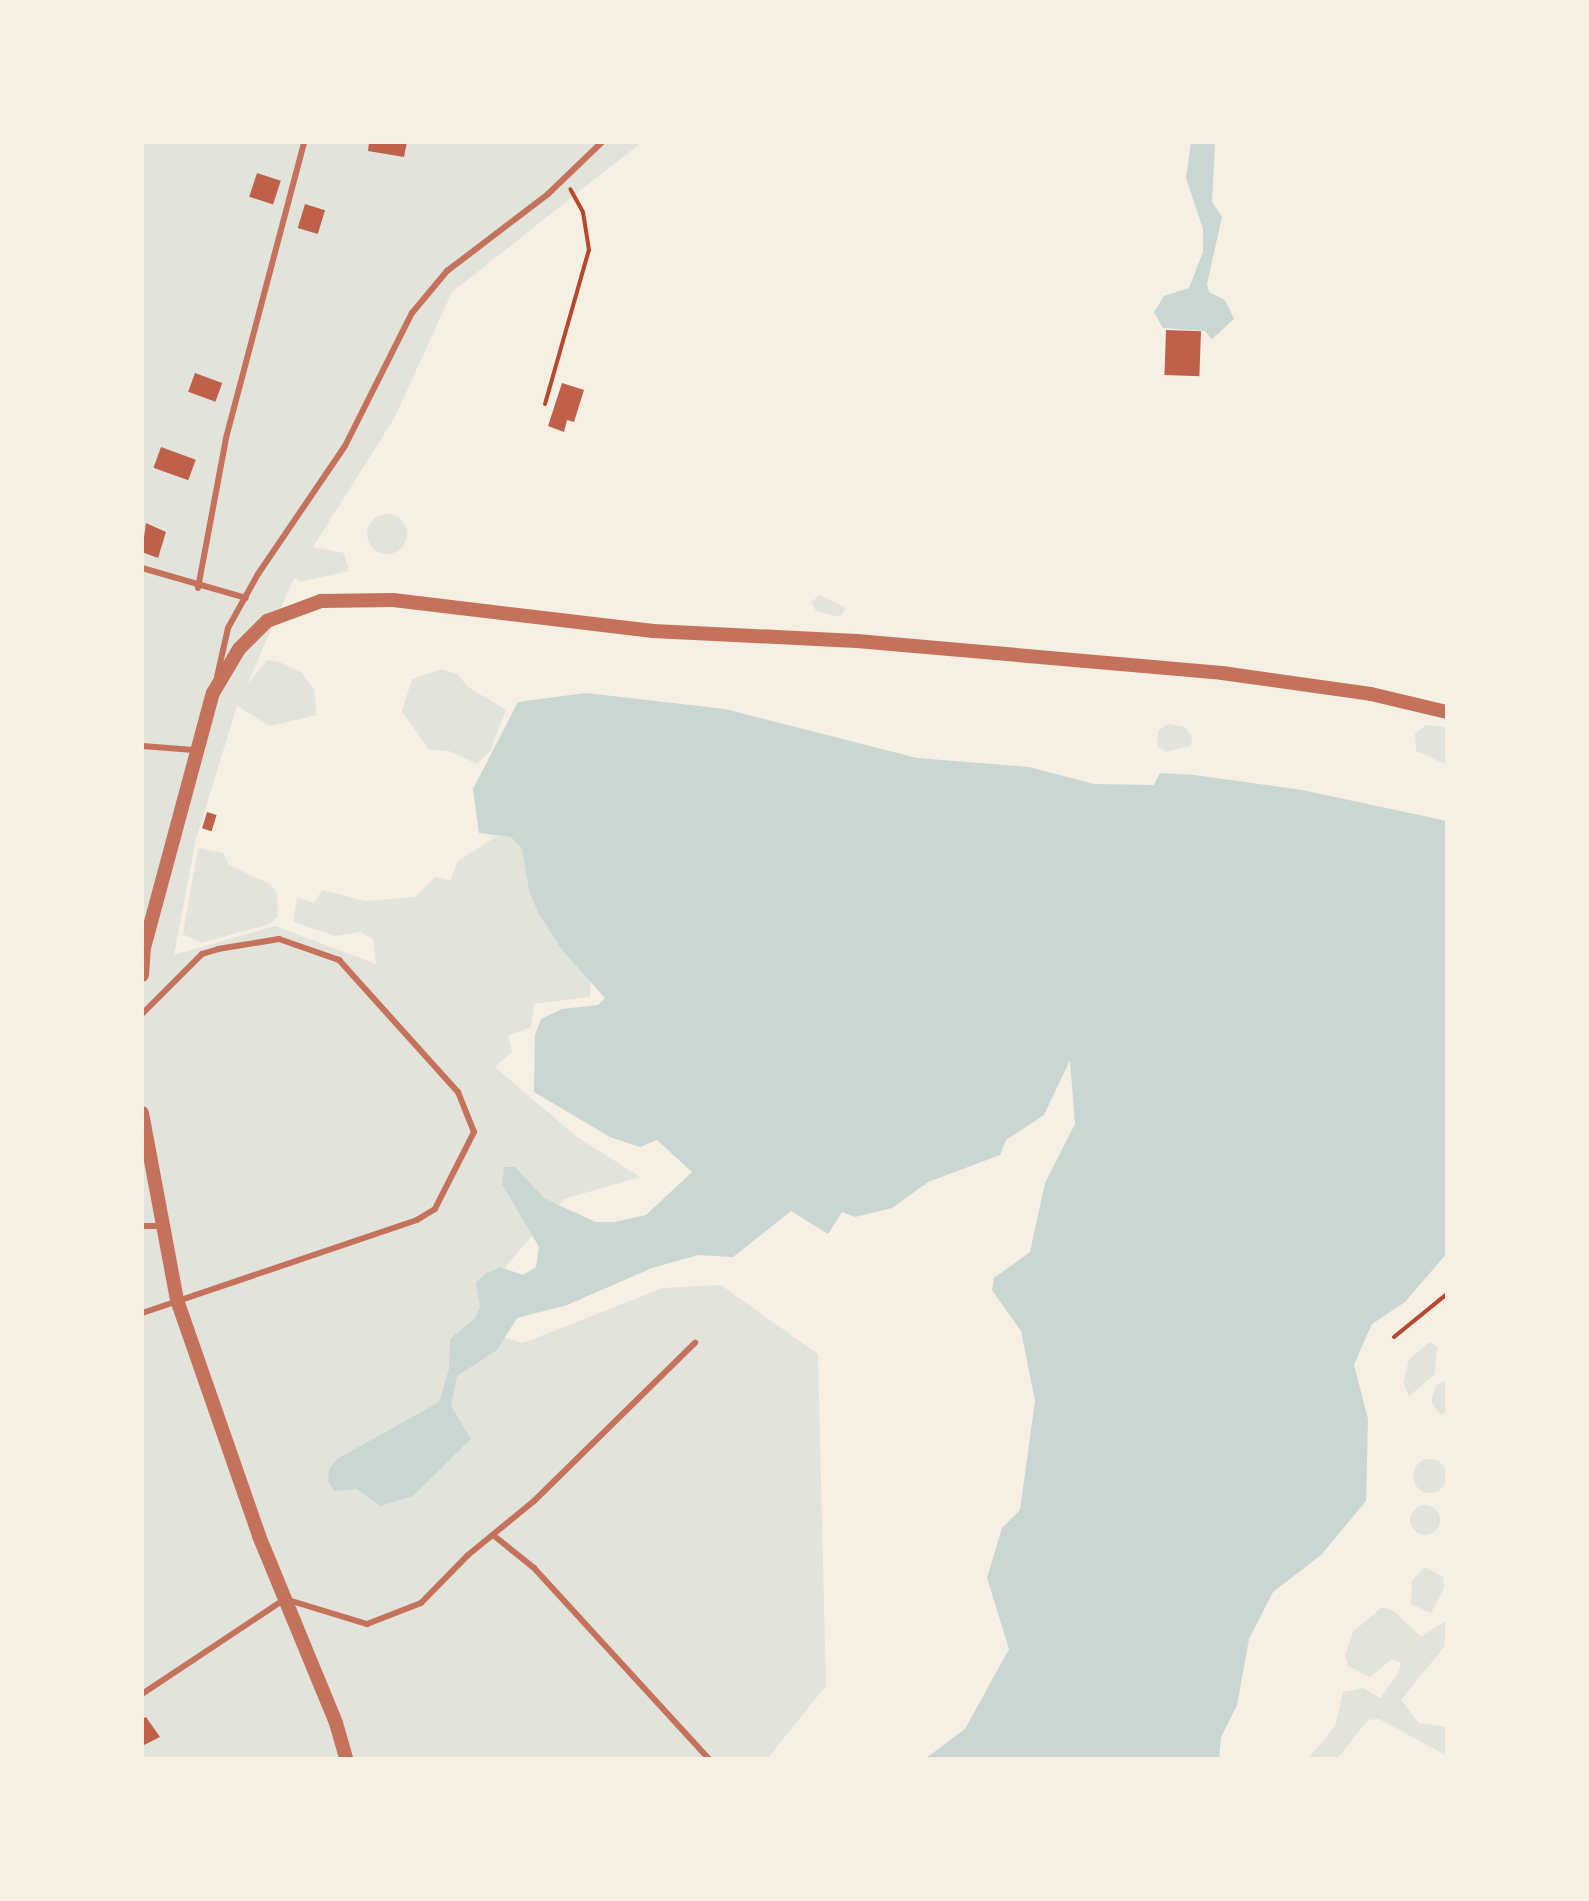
<!DOCTYPE html>
<style>
body{margin:0}
#map{position:relative;width:1589px;height:1901px;overflow:hidden;background:#f6efe4;font-family:Commissioner,sans-serif}
div>[style]{position:absolute}
.green>*{inset:0;background:#e2e4dc}
.round{border-radius:50%}
.water>*{inset:0;background:#c9d6d2}
.building>*{inset:0;background:#bf614a;transform-origin:0 0}
.path>*{height:4px;margin:-2px;padding:0 2px;transform-origin:2px;border-radius:2px;background:#b5482f}
.service>*{height:6px;margin:-3px;padding:0 3px;transform-origin:3px;border-radius:3px;background:#c5725c}
.tertiary>*{height:14px;margin:-7px;padding:0 7px;transform-origin:7px;border-radius:7px;background:#c5725c}
span{translate:-50% -50%;white-space:nowrap;text-align:center;line-height:1.15;-webkit-text-stroke:7px #f6efe4;paint-order:stroke}
.frame{position:absolute;inset:0;border:144px solid #f6efe4;pointer-events:none}
</style>
<div id="map">
<div class="green">
<div style="clip-path:polygon(142px 142px,642px 142px,452px 292px,395px 417px,313px 547px,344px 553px,349px 571px,300px 582px,294px 578px,247px 685px,267px 660px,279px 662px,300px 671px,314px 689px,317px 715px,270px 726px,237px 706px,196px 839px,174px 955px,275px 926px,376px 964px,373px 939px,360px 932px,335px 936px,293px 922px,297px 897px,314px 903px,322px 890px,365px 901px,415px 897px,435px 877px,450px 880px,458px 861px,497px 836px,511px 837px,522px 849px,529px 892px,562px 950px,590px 980px,590px 997px,534px 1004px,531px 1027px,508px 1036px,512px 1052px,495px 1067px,576px 1136px,640px 1177px,564px 1199px,500px 1273px,471px 1328px,523px 1343px,663px 1288px,721px 1285px,818px 1354px,826px 1686px,767px 1759px,142px 1759px)"></div>
<div class="round" style="left:367px;top:514px;width:40px;height:40px"></div>
<div style="clip-path:polygon(820px 595px,846px 608px,840px 617px,816px 611px,811px 602px)"></div>
<div style="clip-path:polygon(442px 669px,458px 675px,468px 687px,506px 710px,490px 751px,477px 764px,449px 751px,429px 750px,402px 711px,412px 679px)"></div>
<div style="clip-path:polygon(1168px 724px,1185px 727px,1193px 738px,1190px 746px,1166px 752px,1157px 746px,1158px 731px)"></div>
<div style="clip-path:polygon(1426px 725px,1447px 727px,1447px 765px,1416px 751px,1415px 733px)"></div>
<div style="clip-path:polygon(198px 848px,223px 853px,229px 865px,270px 884px,277px 893px,278px 916px,270px 924px,201px 943px,183px 934px)"></div>
<div style="clip-path:polygon(1429px 1342px,1437px 1346px,1435px 1374px,1409px 1396px,1403px 1382px,1409px 1360px)"></div>
<div style="clip-path:polygon(1447px 1380px,1447px 1413px,1440px 1414px,1431px 1401px,1436px 1385px)"></div>
<div class="round" style="left:1413px;top:1459px;width:34px;height:34px"></div>
<div class="round" style="left:1410px;top:1505px;width:30px;height:30px"></div>
<div style="clip-path:polygon(1424px 1567px,1443px 1577px,1444px 1588px,1431px 1613px,1411px 1604px,1412px 1581px)"></div>
<div style="clip-path:polygon(1382px 1607px,1395px 1612px,1421px 1637px,1447px 1620px,1444px 1647px,1401px 1700px,1419px 1723px,1447px 1727px,1447px 1756px,1379px 1719px,1368px 1720px,1337px 1759px,1308px 1759px,1335px 1726px,1343px 1692px,1363px 1688px,1380px 1698px,1398px 1674px,1401px 1663px,1392px 1659px,1370px 1677px,1348px 1666px,1345px 1655px,1353px 1632px)"></div>
</div>
<div class="water">
<div style="clip-path:polygon(1191px 142px,1215px 144px,1212px 202px,1222px 217px,1207px 284px,1209px 292px,1225px 300px,1234px 319px,1212px 339px,1205px 331px,1163px 328px,1154px 312px,1164px 296px,1189px 288px,1203px 252px,1203px 229px,1186px 178px)"></div>
<div style="clip-path:polygon(586px 693px,725px 709px,917px 758px,1029px 767px,1094px 784px,1154px 785px,1160px 773px,1194px 775px,1302px 790px,1447px 821px,1447px 1253px,1405px 1302px,1372px 1324px,1362px 1346px,1354px 1365px,1368px 1419px,1366px 1501px,1321px 1555px,1273px 1592px,1249px 1639px,1237px 1705px,1221px 1737px,1219px 1759px,925px 1759px,965px 1729px,1009px 1649px,987px 1578px,1002px 1528px,1020px 1510px,1035px 1401px,1021px 1331px,992px 1290px,994px 1278px,1030px 1252px,1045px 1183px,1075px 1124px,1070px 1060px,1044px 1115px,1006px 1140px,1000px 1155px,928px 1182px,892px 1208px,855px 1217px,842px 1212px,828px 1234px,791px 1211px,733px 1257px,698px 1255px,652px 1268px,567px 1305px,517px 1318px,497px 1350px,457px 1376px,451px 1406px,471px 1439px,413px 1496px,380px 1506px,357px 1489px,334px 1491px,328px 1481px,329px 1469px,337px 1459px,439px 1402px,449px 1369px,450px 1339px,475px 1318px,480px 1307px,476px 1283px,485px 1274px,500px 1267px,523px 1275px,536px 1267px,539px 1247px,502px 1184px,504px 1167px,515px 1167px,544px 1198px,567px 1209px,596px 1222px,615px 1222px,646px 1215px,692px 1172px,657px 1140px,640px 1147px,610px 1137px,534px 1092px,535px 1035px,541px 1019px,562px 1009px,598px 1005px,605px 998px,562px 950px,539px 914px,529px 891px,522px 849px,511px 837px,479px 833px,473px 789px,518px 702px)"></div>
</div>
<div class="building">
<div style="clip-path:polygon(369px 142px,407px 142px,404px 157px,368px 151px)"></div>
<div style="left:257px;top:173px;width:25px;height:25px;rotate:18deg"></div>
<div style="left:305px;top:204px;width:21px;height:25px;rotate:17deg"></div>
<div style="left:1166px;top:330px;width:35px;height:45px;rotate:2deg"></div>
<div style="left:195px;top:373px;width:29px;height:20px;rotate:20deg"></div>
<div style="clip-path:polygon(562px 383px,584px 390px,574px 422px,567px 420px,564px 432px,548px 426px)"></div>
<div style="left:161px;top:447px;width:37px;height:22px;rotate:20deg"></div>
<div style="clip-path:polygon(146px 523px,166px 532px,158px 558px,142px 552px)"></div>
<div style="left:207px;top:812px;width:10px;height:17px;rotate:17deg"></div>
<div style="clip-path:polygon(146px 1717px,160px 1737px,142px 1746px,142px 1719px)"></div>
</div>
<div class="path">
<div style="left:545px;top:404px;width:160px;rotate:-74.1deg"></div>
<div style="left:589px;top:250px;width:38px;rotate:-99deg"></div>
<div style="left:583px;top:212px;width:26px;rotate:-119deg"></div>
<div style="left:1394px;top:1337px;width:68px;rotate:-39.1deg"></div>
</div>
<div class="service">
<div style="left:142px;top:568px;width:108px;rotate:16.1deg"></div>
<div style="left:198px;top:588px;width:153px;rotate:-79.4deg"></div>
<div style="left:226px;top:438px;width:306px;rotate:-75.2deg"></div>
<div style="left:217px;top:677px;width:50px;rotate:-77.3deg"></div>
<div style="left:228px;top:628px;width:62px;rotate:-60.9deg"></div>
<div style="left:258px;top:574px;width:155px;rotate:-55.8deg"></div>
<div style="left:345px;top:446px;width:149px;rotate:-63.3deg"></div>
<div style="left:412px;top:313px;width:55px;rotate:-50.2deg"></div>
<div style="left:447px;top:271px;width:127px;rotate:-37.3deg"></div>
<div style="left:548px;top:194px;width:75px;rotate:-43.9deg"></div>
<div style="left:142px;top:746px;width:52px;rotate:4.4deg"></div>
<div style="left:142px;top:1014px;width:85px;rotate:-45deg"></div>
<div style="left:202px;top:954px;width:17px;rotate:-17deg"></div>
<div style="left:218px;top:949px;width:62px;rotate:-9.3deg"></div>
<div style="left:279px;top:939px;width:64px;rotate:19.3deg"></div>
<div style="left:339px;top:960px;width:178px;rotate:48deg"></div>
<div style="left:458px;top:1092px;width:43px;rotate:68.2deg"></div>
<div style="left:474px;top:1132px;width:86px;rotate:116.9deg"></div>
<div style="left:435px;top:1209px;width:21px;rotate:149deg"></div>
<div style="left:417px;top:1220px;width:290px;rotate:161.3deg"></div>
<div style="left:142px;top:1226px;width:19px"></div>
<div style="left:493px;top:1535px;width:53px;rotate:38.8deg"></div>
<div style="left:534px;top:1568px;width:259px;rotate:47.5deg"></div>
<div style="left:142px;top:1694px;width:172px;rotate:-33.6deg"></div>
<div style="left:285px;top:1599px;width:86px;rotate:17deg"></div>
<div style="left:367px;top:1624px;width:58px;rotate:-21.3deg"></div>
<div style="left:421px;top:1603px;width:67px;rotate:-45.6deg"></div>
<div style="left:468px;top:1555px;width:85px;rotate:-39.3deg"></div>
<div style="left:534px;top:1501px;width:226px;rotate:-44.5deg"></div>
</div>
<div class="tertiary">
<div style="left:142px;top:975px;width:27px;rotate:-86deg"></div>
<div style="left:144px;top:948px;width:264px;rotate:-74.9deg"></div>
<div style="left:213px;top:693px;width:51px;rotate:-59.4deg"></div>
<div style="left:239px;top:649px;width:40px;rotate:-45deg"></div>
<div style="left:267px;top:621px;width:58px;rotate:-20.3deg"></div>
<div style="left:321px;top:601px;width:72px;rotate:-0.8deg"></div>
<div style="left:393px;top:600px;width:262px;rotate:6.8deg"></div>
<div style="left:653px;top:631px;width:204px;rotate:2.8deg"></div>
<div style="left:857px;top:641px;width:366px;rotate:5deg"></div>
<div style="left:1222px;top:673px;width:150px;rotate:8deg"></div>
<div style="left:1371px;top:694px;width:78px;rotate:13.3deg"></div>
<div style="left:142px;top:1113px;width:190px;rotate:79.4deg"></div>
<div style="left:177px;top:1300px;width:250px;rotate:70.8deg"></div>
<div style="left:259px;top:1536px;width:202px;rotate:67.6deg"></div>
<div style="left:336px;top:1723px;width:37px;rotate:74deg"></div>
</div>
<div class="frame"></div>
</div>
